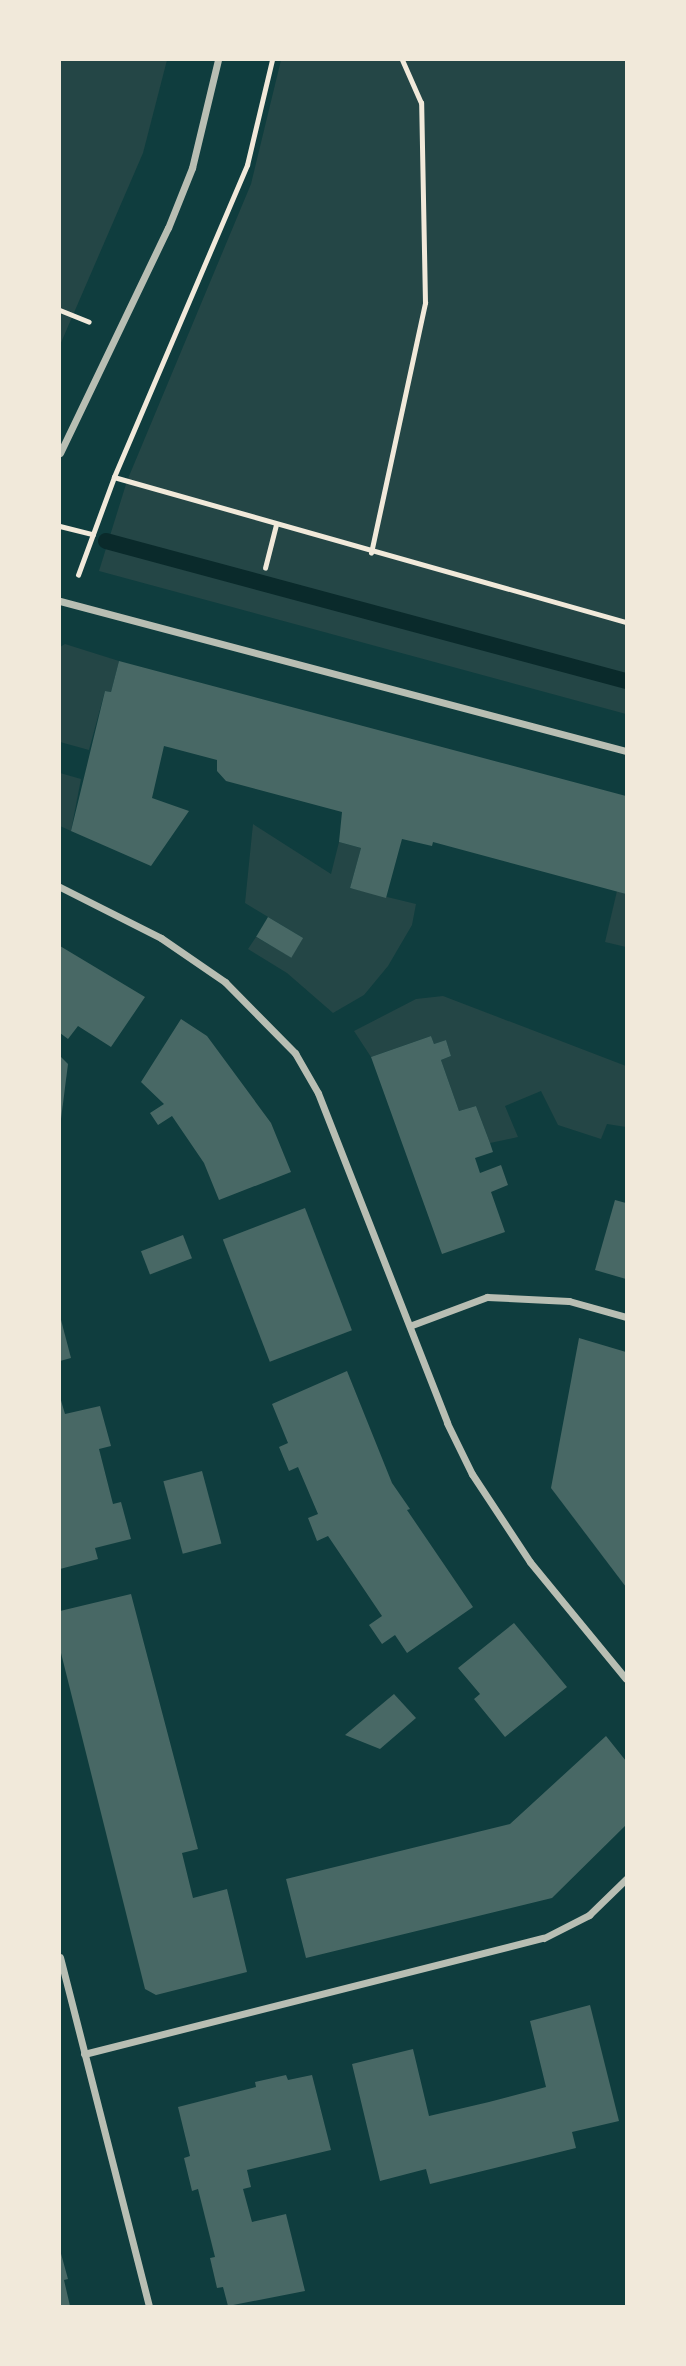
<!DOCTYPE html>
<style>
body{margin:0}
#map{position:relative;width:686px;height:2366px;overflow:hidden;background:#0f3d3e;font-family:"Fira Sans",sans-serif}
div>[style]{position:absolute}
.green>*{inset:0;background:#244646}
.stream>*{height:16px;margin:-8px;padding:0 8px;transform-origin:8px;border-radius:8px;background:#0a2a2b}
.building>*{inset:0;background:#486865;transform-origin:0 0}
.path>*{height:4.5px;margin:-2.25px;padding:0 2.25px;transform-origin:2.25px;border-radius:2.25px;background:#f1e9da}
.minor>*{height:7px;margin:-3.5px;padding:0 3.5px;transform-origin:3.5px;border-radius:3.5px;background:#b8beb3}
span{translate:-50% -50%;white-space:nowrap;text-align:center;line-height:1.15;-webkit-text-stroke:5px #f1e9da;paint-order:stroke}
.frame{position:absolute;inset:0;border:61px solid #f1e9da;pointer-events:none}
</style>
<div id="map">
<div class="green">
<div style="clip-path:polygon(60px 60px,167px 60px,143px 153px,60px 345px)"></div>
<div style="clip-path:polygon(281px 60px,626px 60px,626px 714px,99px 571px,127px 481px,251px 184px)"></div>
<div style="clip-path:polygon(65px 644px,119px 661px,111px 692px,105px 691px,89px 750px,60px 742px,60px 647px)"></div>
<div style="clip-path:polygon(60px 773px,81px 779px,71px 831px,60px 826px)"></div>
<div style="clip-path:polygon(253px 824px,331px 874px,339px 842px,361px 848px,350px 888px,416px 904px,412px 925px,388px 966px,364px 995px,333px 1013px,287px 973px,248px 949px,256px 937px,291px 957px,303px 938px,245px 903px)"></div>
<div style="clip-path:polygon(617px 891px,626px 894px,626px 947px,605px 942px)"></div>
<div style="clip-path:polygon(443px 996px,626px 1066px,626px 1127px,607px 1124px,601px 1139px,558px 1125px,541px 1091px,505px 1106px,518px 1137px,490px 1143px,476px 1106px,459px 1111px,441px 1060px,451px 1056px,446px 1040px,434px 1044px,431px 1036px,371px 1057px,354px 1031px,416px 999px)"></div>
</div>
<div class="stream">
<div style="left:106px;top:541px;width:539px;rotate:15.07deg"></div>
</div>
<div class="building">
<div style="clip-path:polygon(119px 661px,626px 796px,626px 894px,433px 842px,432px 846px,402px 839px,386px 898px,350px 888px,361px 848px,339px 842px,342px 812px,226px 781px,217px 771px,217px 760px,164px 746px,152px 798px,189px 811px,151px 866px,71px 831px,105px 691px,111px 692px)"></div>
<div style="left:268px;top:917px;width:41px;height:23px;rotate:31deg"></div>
<div style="clip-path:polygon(60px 946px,145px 997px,111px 1047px,78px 1026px,68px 1039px,60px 1033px)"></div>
<div style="clip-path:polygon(181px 1019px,207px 1036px,271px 1123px,291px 1172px,219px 1200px,204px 1163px,172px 1116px,158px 1125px,150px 1113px,164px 1104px,141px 1082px)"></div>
<div style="clip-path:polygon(431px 1036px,434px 1044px,446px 1040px,451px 1056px,441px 1060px,459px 1111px,476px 1106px,490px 1143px,493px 1152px,475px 1158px,480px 1173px,501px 1165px,508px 1185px,491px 1192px,505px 1232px,442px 1254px,371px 1057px)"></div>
<div style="clip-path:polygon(60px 1056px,68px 1064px,61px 1119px,60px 1119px)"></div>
<div style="clip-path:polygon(615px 1200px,626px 1203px,626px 1279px,595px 1270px)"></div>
<div style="left:305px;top:1208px;width:131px;height:88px;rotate:69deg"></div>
<div style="left:183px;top:1235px;width:25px;height:45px;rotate:69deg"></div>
<div style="clip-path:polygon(60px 1316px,71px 1358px,60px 1361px)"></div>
<div style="clip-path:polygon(579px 1338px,626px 1352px,626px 1587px,551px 1488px)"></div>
<div style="clip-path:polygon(347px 1371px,392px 1483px,410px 1509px,407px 1510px,473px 1607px,407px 1653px,395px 1635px,382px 1644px,369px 1625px,382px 1616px,328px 1536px,317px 1541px,308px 1518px,318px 1514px,298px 1467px,289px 1471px,279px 1447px,288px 1443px,272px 1404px)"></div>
<div style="clip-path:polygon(60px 1397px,65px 1414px,100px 1406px,111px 1446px,99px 1449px,113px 1504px,121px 1502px,131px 1539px,95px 1548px,98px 1559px,60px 1569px)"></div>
<div style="left:202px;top:1471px;width:75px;height:40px;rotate:75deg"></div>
<div style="clip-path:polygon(131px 1594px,198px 1849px,182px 1853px,193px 1898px,227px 1889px,247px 1972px,156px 1995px,145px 1989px,60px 1649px,60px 1611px)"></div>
<div style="clip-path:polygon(514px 1623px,567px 1687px,505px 1737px,474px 1699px,480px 1694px,458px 1668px)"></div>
<div style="clip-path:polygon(394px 1694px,416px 1718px,380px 1749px,345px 1735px)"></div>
<div style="clip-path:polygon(606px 1736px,626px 1761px,626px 1825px,552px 1898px,306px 1958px,286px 1879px,510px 1824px)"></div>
<div style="clip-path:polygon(590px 2005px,619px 2121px,572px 2132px,576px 2148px,430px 2184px,426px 2169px,380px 2181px,352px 2064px,413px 2049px,429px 2116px,489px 2102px,546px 2087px,530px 2021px)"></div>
<div style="clip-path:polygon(286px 2075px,288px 2080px,312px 2075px,331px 2150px,247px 2170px,251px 2187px,243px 2189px,252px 2222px,286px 2214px,305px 2291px,228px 2306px,223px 2287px,217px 2288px,210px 2258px,215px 2257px,198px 2189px,192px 2191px,184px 2158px,190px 2156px,178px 2107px,256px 2087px,255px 2082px)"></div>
<div style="clip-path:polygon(60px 2250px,68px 2279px,64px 2280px,70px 2306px,60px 2306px)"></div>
</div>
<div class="path">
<div style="left:60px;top:310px;width:31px;rotate:22deg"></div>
<div style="left:114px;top:477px;width:532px;rotate:15.81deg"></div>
<div style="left:60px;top:526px;width:34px;rotate:14deg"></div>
<div style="left:371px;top:553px;width:256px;rotate:-77.8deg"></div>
<div style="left:425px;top:303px;width:200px;rotate:-91.1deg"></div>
<div style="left:421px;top:103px;width:47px;rotate:-113.8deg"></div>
<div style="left:265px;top:568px;width:44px;rotate:-75.7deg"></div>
<div style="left:78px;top:575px;width:104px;rotate:-69.8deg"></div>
<div style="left:114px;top:477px;width:339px;rotate:-66.9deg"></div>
<div style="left:247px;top:165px;width:108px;rotate:-76.6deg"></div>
</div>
<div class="minor">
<div style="left:60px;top:453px;width:250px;rotate:-64.4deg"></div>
<div style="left:168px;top:228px;width:65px;rotate:-68.2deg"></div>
<div style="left:192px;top:168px;width:111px;rotate:-76.5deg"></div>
<div style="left:60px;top:601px;width:586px;rotate:14.84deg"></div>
<div style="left:60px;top:887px;width:113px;rotate:26.8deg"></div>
<div style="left:161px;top:938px;width:78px;rotate:34.5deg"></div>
<div style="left:225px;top:982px;width:100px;rotate:45.4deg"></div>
<div style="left:295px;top:1053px;width:46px;rotate:60.1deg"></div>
<div style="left:318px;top:1093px;width:354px;rotate:68.6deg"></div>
<div style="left:447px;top:1423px;width:57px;rotate:63.9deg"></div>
<div style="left:472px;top:1474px;width:105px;rotate:56.6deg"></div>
<div style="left:530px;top:1562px;width:151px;rotate:50.6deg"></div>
<div style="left:412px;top:1325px;width:80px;rotate:-20.5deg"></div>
<div style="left:487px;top:1297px;width:82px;rotate:2.8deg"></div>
<div style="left:569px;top:1301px;width:59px;rotate:15.7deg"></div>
<div style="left:60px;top:1957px;width:360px;rotate:75.7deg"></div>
<div style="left:84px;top:2054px;width:474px;rotate:-14.2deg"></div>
<div style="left:544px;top:1938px;width:51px;rotate:-27.1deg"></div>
<div style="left:589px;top:1915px;width:52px;rotate:-44.2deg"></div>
</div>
<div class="frame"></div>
</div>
